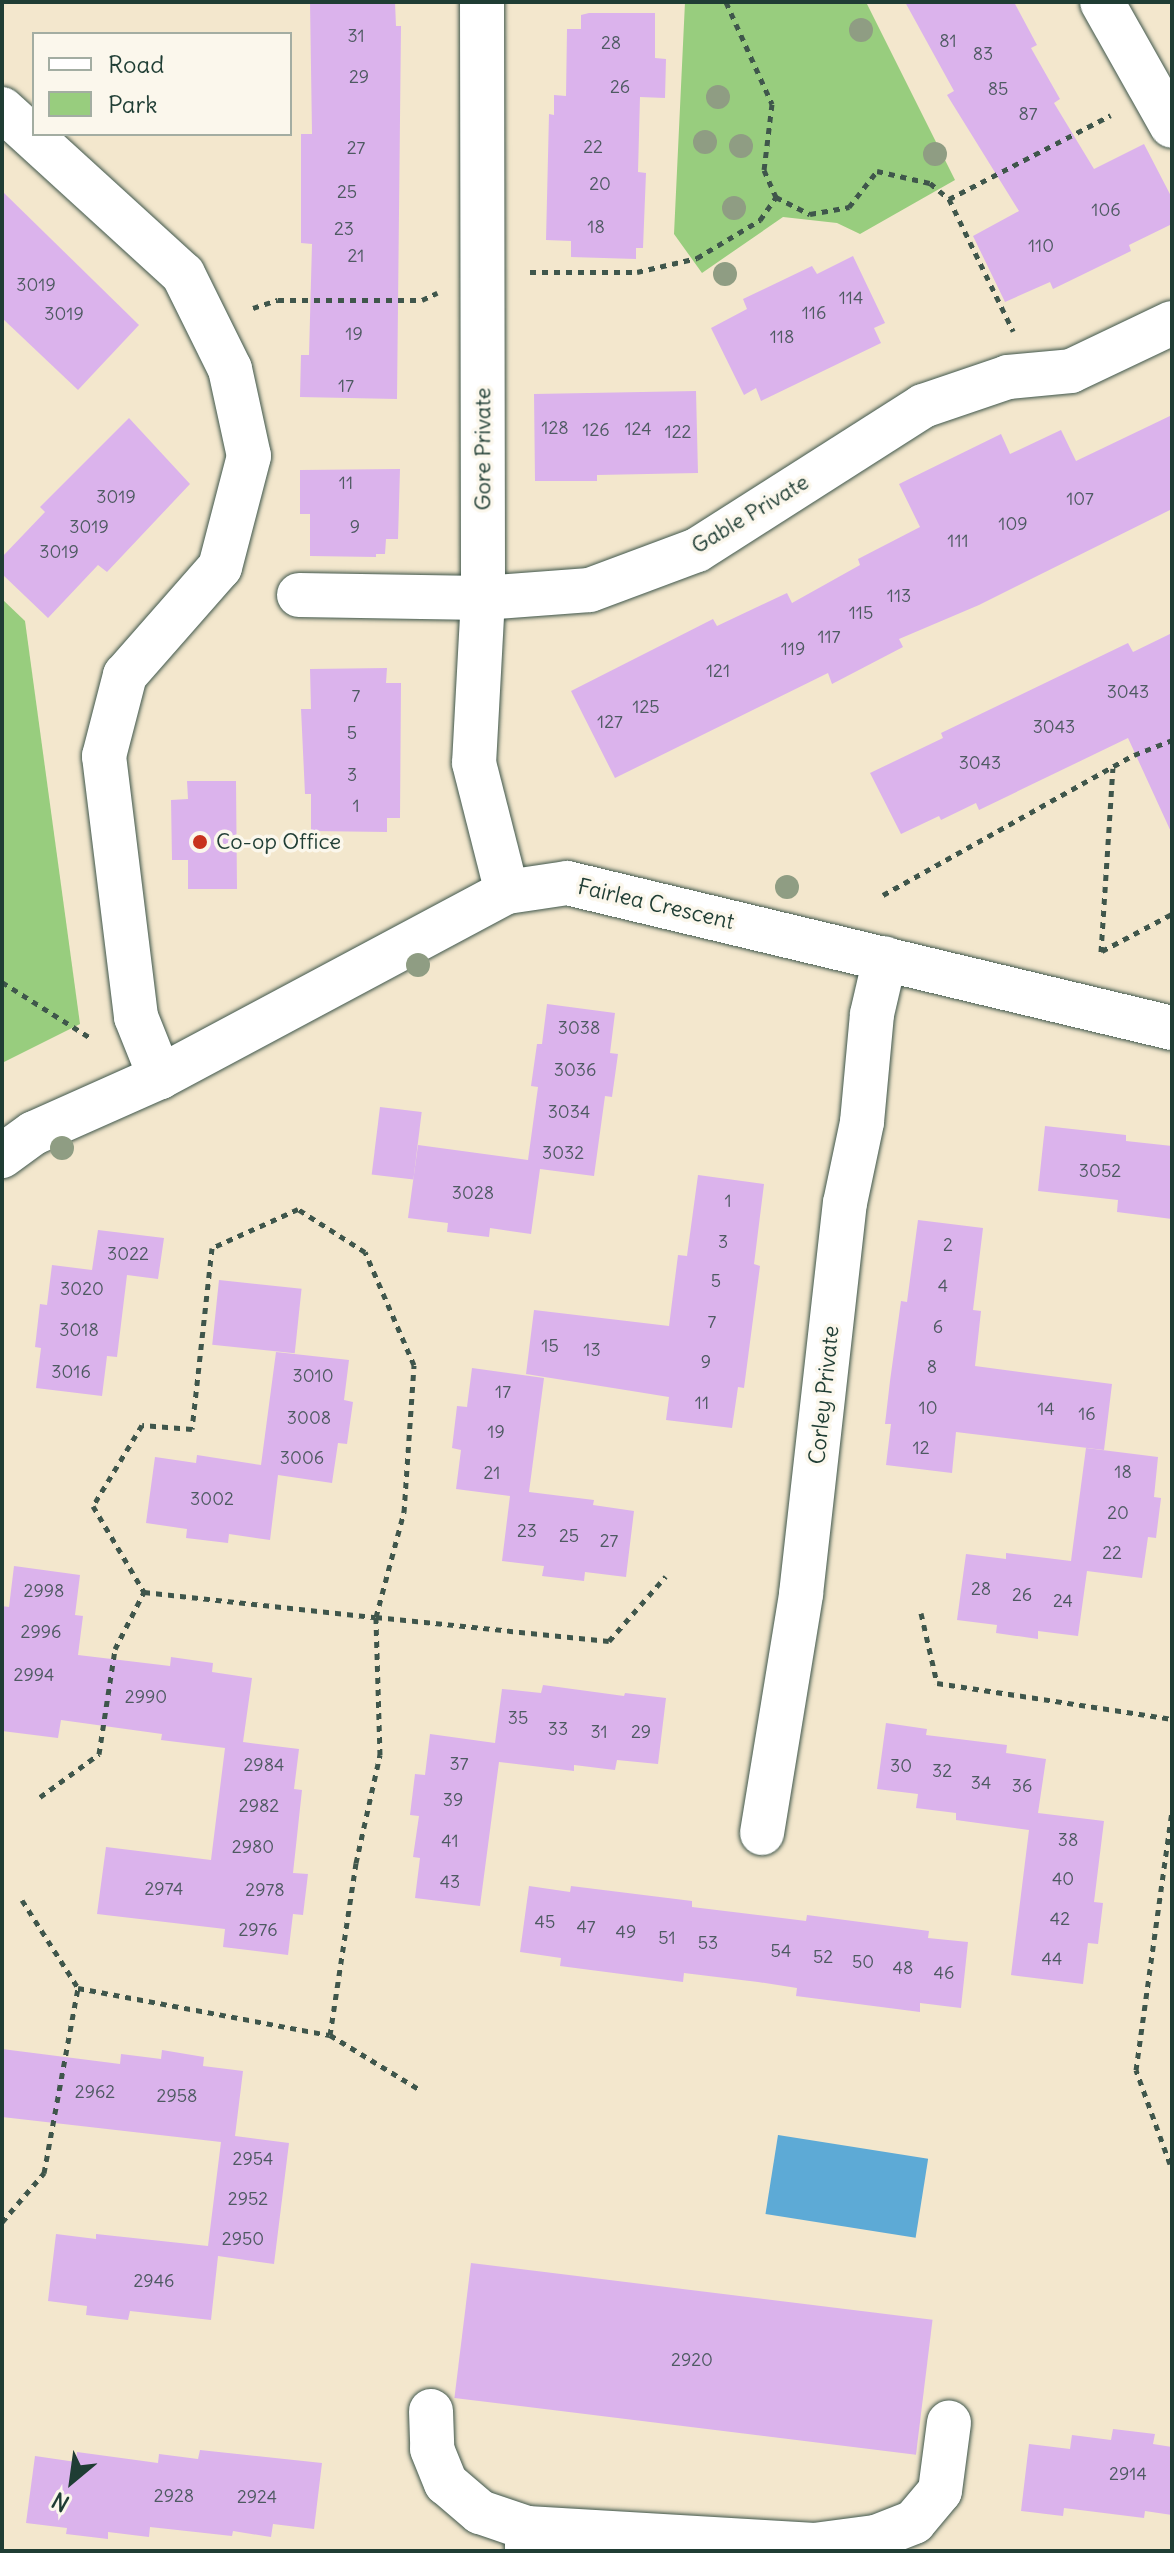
<!DOCTYPE html>
<style>
body{margin:0}
#map{position:relative;width:1174px;height:2553px;overflow:hidden;background:#f3e7cd;font-family:Delius,sans-serif}
div>[style]{position:absolute}
.green>*{inset:0;background:#98cd7e}
.water>*{inset:0;background:#5daad6;transform-origin:0 0}
.building>*{inset:0;background:#dbb3ec;transform-origin:0 0}
.path>*{height:5px;margin-top:-2.5px;transform-origin:0;background:repeating-linear-gradient(90deg,#3f564b 0 6px,transparent 0 12px)}
.roads{filter:drop-shadow(0 0 2px #3f564b) drop-shadow(0 0 2px #3f564b)}
.minor>*{height:44px;margin:-22px;padding:0 22px;transform-origin:22px;border-radius:22px;background:#fff}
.trees>*{width:24px;height:24px;margin:-12px;border-radius:50%;background:#8f9d83}
.dots>*{width:22px;height:22px;translate:-50% -50%;box-sizing:border-box;border:4px solid #fbf7ec;border-radius:50%}
span{translate:-50% -50%;white-space:nowrap;text-align:center;line-height:1.15;-webkit-text-stroke:7px #fbf7ec;paint-order:stroke}
.number-label{font-size:18px;color:#4e5a62}
.number-label span{-webkit-text-stroke-width:0}
.street-label{font-size:22px;color:#1f3d34}
.poi-label{font-size:22px;color:#1f3d34}
.left{translate:0 -50%;text-align:left}
.frame{position:absolute;inset:0;border:4px solid #1f3d34;pointer-events:none}
.legend{position:absolute;left:32px;top:32px;width:260px;height:104px;box-sizing:border-box;background:#fbf7ec;border:2px solid #a3ada2;margin:0;padding:10px 14px;list-style:none;font-size:24px;color:#1f3d34}
.legend li{display:flex;align-items:center;gap:16px;height:40px}
.legend b{width:40px;border:2px solid #a3ada2}
.north{position:absolute;left:32px;top:2441px;width:80px;height:80px;-webkit-text-stroke:6px #fbf7ec;paint-order:stroke;rotate:209deg;font-size:22px;font-weight:700;line-height:32px;text-align:center;color:#1f3d34}
.north::after{content:'';display:block;margin:auto;width:28px;height:36px;background:#1f3d34;clip-path:polygon(50% 0,100% 100%,50% 72%,0 100%)}
</style>
<div id="map">
<div class="green">
<div style="clip-path:polygon(685px 2px,866px 2px,955px 180px,860px 234px,837px 223px,783px 217px,702px 273px,674px 234px)"></div>
<div style="clip-path:polygon(2px 599px,25px 621px,80px 1024px,2px 1063px)"></div>
</div>
<div class="water">
<div style="left:778px;top:2135px;width:152px;height:80px;rotate:9deg"></div>
</div>
<div class="building">
<div style="clip-path:polygon(310px 2px,395px 2px,396px 26px,401px 26px,397px 399px,300px 397px,301px 355px,309px 355px,312px 244px,301px 243px,301px 134px,312px 134px)"></div>
<div style="clip-path:polygon(905px 2px,1014px 2px,1037px 45px,1031px 48px,1060px 99px,1054px 103px,1094px 169px,1144px 144px,1172px 198px,1172px 224px,1129px 245px,1131px 251px,1053px 289px,1050px 282px,1005px 302px,973px 236px,1019px 211px,947px 95px,954px 91px)"></div>
<div style="clip-path:polygon(589px 13px,655px 13px,655px 58px,666px 59px,665px 98px,640px 97px,638px 172px,646px 173px,643px 248px,636px 248px,636px 259px,571px 257px,571px 241px,546px 240px,549px 114px,554px 115px,554px 95px,566px 96px,567px 29px,581px 29px,581px 15px)"></div>
<div style="clip-path:polygon(2px 191px,139px 325px,78px 390px,2px 318px)"></div>
<div style="clip-path:polygon(853px 256px,885px 323px,874px 328px,881px 343px,761px 401px,756px 388px,744px 395px,711px 328px,747px 309px,743px 299px,812px 266px,817px 274px)"></div>
<div style="clip-path:polygon(696px 391px,698px 473px,597px 475px,597px 481px,535px 481px,534px 394px)"></div>
<div style="clip-path:polygon(1172px 415px,1172px 509px,979px 605px,899px 639px,903px 647px,832px 684px,828px 673px,615px 778px,571px 691px,713px 619px,717px 626px,787px 593px,792px 603px,860px 565px,858px 559px,920px 527px,899px 484px,1001px 434px,1010px 454px,1061px 430px,1076px 461px)"></div>
<div style="clip-path:polygon(129px 418px,190px 484px,107px 572px,98px 565px,48px 618px,2px 574px,2px 557px,45px 512px,40px 507px)"></div>
<div style="clip-path:polygon(400px 469px,398px 539px,386px 539px,385px 554px,376px 554px,376px 557px,310px 556px,310px 514px,300px 514px,300px 470px)"></div>
<div style="clip-path:polygon(1172px 633px,1172px 834px,1128px 738px,979px 810px,976px 803px,941px 820px,939px 816px,901px 834px,870px 773px,943px 738px,941px 733px,1128px 643px,1133px 652px)"></div>
<div style="clip-path:polygon(387px 668px,386px 683px,401px 683px,400px 818px,387px 818px,387px 832px,311px 831px,311px 794px,305px 794px,301px 709px,311px 709px,310px 669px)"></div>
<div style="clip-path:polygon(187px 781px,236px 781px,237px 889px,188px 889px,188px 860px,172px 860px,171px 800px,188px 799px)"></div>
<div style="clip-path:polygon(547px 1004px,615px 1013px,610px 1053px,618px 1054px,612px 1097px,605px 1096px,594px 1176px,540px 1169px,531px 1234px,490px 1228px,489px 1237px,447px 1232px,448px 1223px,408px 1218px,418px 1145px,528px 1160px,538px 1087px,531px 1086px,537px 1044px,542px 1044px)"></div>
<div style="left:380px;top:1107px;width:42px;height:68px;rotate:7deg"></div>
<div style="clip-path:polygon(1045px 1126px,1126px 1135px,1126px 1141px,1172px 1146px,1172px 1219px,1117px 1212px,1118px 1200px,1038px 1191px)"></div>
<div style="clip-path:polygon(698px 1175px,764px 1184px,754px 1264px,760px 1266px,744px 1388px,738px 1387px,732px 1428px,666px 1420px,669px 1397px,526px 1374px,534px 1310px,669px 1326px,678px 1255px,687px 1256px)"></div>
<div style="clip-path:polygon(918px 1220px,983px 1228px,973px 1310px,981px 1311px,975px 1366px,1112px 1384px,1104px 1450px,956px 1432px,952px 1473px,886px 1465px,891px 1424px,885px 1424px,890px 1381px,901px 1301px,907px 1302px)"></div>
<div style="clip-path:polygon(98px 1230px,164px 1238px,158px 1279px,127px 1275px,117px 1357px,107px 1356px,102px 1396px,36px 1388px,41px 1348px,35px 1347px,40px 1304px,47px 1305px,52px 1265px,92px 1270px)"></div>
<div style="left:219px;top:1280px;width:83px;height:65px;rotate:6deg"></div>
<div style="clip-path:polygon(276px 1352px,349px 1360px,344px 1400px,353px 1402px,347px 1444px,338px 1443px,332px 1483px,278px 1475px,270px 1540px,229px 1534px,228px 1543px,186px 1538px,187px 1529px,146px 1523px,155px 1457px,196px 1463px,197px 1455px,261px 1465px)"></div>
<div style="clip-path:polygon(472px 1368px,544px 1378px,529px 1492px,594px 1500px,593px 1505px,634px 1511px,626px 1577px,585px 1572px,584px 1581px,542px 1576px,544px 1566px,502px 1561px,510px 1496px,456px 1489px,461px 1450px,452px 1448px,457px 1406px,467px 1407px)"></div>
<div style="clip-path:polygon(1086px 1448px,1158px 1457px,1154px 1497px,1161px 1498px,1156px 1538px,1148px 1537px,1142px 1578px,1087px 1571px,1078px 1636px,1038px 1631px,1038px 1639px,996px 1633px,997px 1625px,957px 1620px,966px 1554px,1006px 1559px,1006px 1553px,1071px 1561px)"></div>
<div style="clip-path:polygon(14px 1566px,80px 1575px,75px 1615px,83px 1616px,78px 1655px,170px 1666px,171px 1657px,213px 1663px,212px 1672px,252px 1678px,243px 1742px,299px 1749px,294px 1789px,302px 1790px,293px 1873px,308px 1874px,303px 1915px,293px 1914px,288px 1955px,223px 1947px,225px 1929px,97px 1914px,106px 1847px,211px 1860px,225px 1748px,161px 1740px,162px 1734px,61px 1720px,58px 1738px,2px 1731px,2px 1606px,9px 1607px)"></div>
<div style="clip-path:polygon(543px 1685px,624px 1696px,625px 1693px,666px 1698px,658px 1764px,617px 1760px,615px 1770px,574px 1765px,574px 1771px,499px 1762px,480px 1906px,415px 1898px,420px 1858px,413px 1857px,419px 1816px,410px 1815px,415px 1774px,425px 1775px,430px 1734px,495px 1743px,502px 1689px,541px 1693px)"></div>
<div style="clip-path:polygon(886px 1723px,927px 1729px,926px 1735px,1007px 1745px,1006px 1753px,1046px 1759px,1038px 1813px,1104px 1821px,1094px 1902px,1103px 1903px,1098px 1944px,1088px 1943px,1083px 1984px,1011px 1975px,1029px 1830px,956px 1820px,956px 1813px,916px 1808px,918px 1794px,877px 1789px)"></div>
<div style="clip-path:polygon(529px 1886px,570px 1892px,571px 1886px,692px 1901px,692px 1907px,806px 1921px,807px 1915px,929px 1931px,928px 1938px,968px 1942px,961px 2008px,920px 2003px,920px 2012px,796px 1996px,797px 1988px,758px 1982px,684px 1973px,683px 1982px,560px 1966px,561px 1958px,520px 1952px)"></div>
<div style="clip-path:polygon(2px 2049px,120px 2064px,121px 2054px,161px 2059px,162px 2050px,204px 2057px,203px 2066px,243px 2071px,235px 2136px,289px 2143px,274px 2264px,218px 2256px,211px 2320px,130px 2311px,128px 2320px,86px 2315px,87px 2306px,48px 2301px,56px 2234px,96px 2239px,96px 2234px,208px 2246px,221px 2142px,2px 2117px)"></div>
<div style="left:471px;top:2263px;width:465px;height:136px;rotate:7deg"></div>
<div style="clip-path:polygon(1113px 2429px,1155px 2434px,1153px 2444px,1172px 2447px,1172px 2515px,1145px 2511px,1144px 2518px,1064px 2508px,1063px 2516px,1021px 2511px,1029px 2444px,1070px 2449px,1072px 2435px,1111px 2440px)"></div>
<div style="clip-path:polygon(200px 2450px,322px 2463px,314px 2529px,273px 2524px,271px 2537px,233px 2531px,232px 2536px,150px 2527px,149px 2537px,108px 2532px,108px 2539px,66px 2534px,67px 2528px,26px 2523px,35px 2456px,76px 2462px,77px 2452px,158px 2463px,159px 2454px,198px 2459px)"></div>
</div>
<div class="path">
<div style="left:726px;top:2px;width:112px;rotate:65.7deg"></div>
<div style="left:772px;top:104px;width:66px;rotate:96.9deg"></div>
<div style="left:764px;top:170px;width:30px;rotate:66deg"></div>
<div style="left:776px;top:197px;width:38px;rotate:27deg"></div>
<div style="left:810px;top:214px;width:40px;rotate:-10deg"></div>
<div style="left:849px;top:207px;width:46px;rotate:-52.1deg"></div>
<div style="left:877px;top:171px;width:54px;rotate:12.8deg"></div>
<div style="left:930px;top:183px;width:25px;rotate:40deg"></div>
<div style="left:949px;top:199px;width:147px;rotate:64.1deg"></div>
<div style="left:949px;top:199px;width:182px;rotate:-27.4deg"></div>
<div style="left:530px;top:272px;width:107px"></div>
<div style="left:637px;top:272px;width:62px;rotate:-13.1deg"></div>
<div style="left:697px;top:258px;width:74px;rotate:-31.1deg"></div>
<div style="left:760px;top:220px;width:28px;rotate:-55deg"></div>
<div style="left:253px;top:308px;width:26px;rotate:-18deg"></div>
<div style="left:278px;top:300px;width:144px"></div>
<div style="left:422px;top:300px;width:17px;rotate:-25deg"></div>
<div style="left:883px;top:895px;width:287px;rotate:-29.2deg"></div>
<div style="left:1134px;top:755px;width:41px;rotate:-21.5deg"></div>
<div style="left:1102px;top:951px;width:79px;rotate:-27.9deg"></div>
<div style="left:1101px;top:952px;width:184px;rotate:-86.3deg"></div>
<div style="left:2px;top:982px;width:107px;rotate:32.3deg"></div>
<div style="left:921px;top:1613px;width:72px;rotate:77.1deg"></div>
<div style="left:937px;top:1683px;width:238px;rotate:8.7deg"></div>
<div style="left:40px;top:1797px;width:73px;rotate:-36.1deg"></div>
<div style="left:99px;top:1754px;width:106px;rotate:-81.3deg"></div>
<div style="left:115px;top:1649px;width:64px;rotate:-63deg"></div>
<div style="left:22px;top:1900px;width:104px;rotate:57.5deg"></div>
<div style="left:78px;top:1988px;width:256px;rotate:10.6deg"></div>
<div style="left:330px;top:2035px;width:174px;rotate:-81.4deg"></div>
<div style="left:356px;top:1863px;width:111px;rotate:-77.5deg"></div>
<div style="left:380px;top:1755px;width:138px;rotate:-91.7deg"></div>
<div style="left:376px;top:1617px;width:109px;rotate:-75.1deg"></div>
<div style="left:404px;top:1512px;width:147px;rotate:-86.1deg"></div>
<div style="left:414px;top:1365px;width:123px;rotate:-113.4deg"></div>
<div style="left:365px;top:1252px;width:80px;rotate:-147.3deg"></div>
<div style="left:298px;top:1209px;width:94px;rotate:155.6deg"></div>
<div style="left:212px;top:1248px;width:182px;rotate:96.3deg"></div>
<div style="left:192px;top:1429px;width:50px;rotate:-175.4deg"></div>
<div style="left:142px;top:1425px;width:95px;rotate:121.2deg"></div>
<div style="left:93px;top:1506px;width:100px;rotate:59.3deg"></div>
<div style="left:144px;top:1592px;width:233px;rotate:6.2deg"></div>
<div style="left:376px;top:1617px;width:234px;rotate:5.9deg"></div>
<div style="left:609px;top:1641px;width:86px;rotate:-48.8deg"></div>
<div style="left:330px;top:2035px;width:105px;rotate:31.4deg"></div>
<div style="left:1170px;top:2164px;width:100px;rotate:-109.9deg"></div>
<div style="left:1136px;top:2070px;width:263px;rotate:-82.1deg"></div>
<div style="left:2px;top:2222px;width:65px;rotate:-49.4deg"></div>
<div style="left:44px;top:2173px;width:188px;rotate:-79.6deg"></div>
</div>
<div class="roads">
<div class="minor">
<div style="left:482px;top:2px;width:596px;rotate:89.9deg"></div>
<div style="left:483px;top:598px;width:165px;rotate:93.1deg"></div>
<div style="left:474px;top:763px;width:133px;rotate:75.7deg"></div>
<div style="left:1102px;top:2px;width:142px;rotate:60.6deg"></div>
<div style="left:2px;top:109px;width:245px;rotate:42.4deg"></div>
<div style="left:183px;top:274px;width:106px;rotate:63.7deg"></div>
<div style="left:230px;top:369px;width:89px;rotate:77.7deg"></div>
<div style="left:249px;top:456px;width:115px;rotate:104.6deg"></div>
<div style="left:220px;top:567px;width:144px;rotate:131.3deg"></div>
<div style="left:125px;top:675px;width:84px;rotate:104.5deg"></div>
<div style="left:104px;top:756px;width:263px;rotate:83deg"></div>
<div style="left:136px;top:1017px;width:65px;rotate:68.2deg"></div>
<div style="left:299px;top:595px;width:184px;rotate:0.9deg"></div>
<div style="left:483px;top:598px;width:107px;rotate:-4.3deg"></div>
<div style="left:590px;top:590px;width:114px;rotate:-20.5deg"></div>
<div style="left:697px;top:550px;width:268px;rotate:-32.5deg"></div>
<div style="left:923px;top:406px;width:90px;rotate:-18.8deg"></div>
<div style="left:1008px;top:377px;width:63px;rotate:-5.4deg"></div>
<div style="left:1071px;top:371px;width:112px;rotate:-25.4deg"></div>
<div style="left:2px;top:1156px;width:39px;rotate:-36deg"></div>
<div style="left:34px;top:1133px;width:138px;rotate:-24deg"></div>
<div style="left:160px;top:1077px;width:393px;rotate:-28.1deg"></div>
<div style="left:507px;top:892px;width:61px;rotate:-8.5deg"></div>
<div style="left:567px;top:883px;width:622px;rotate:13.48deg"></div>
<div style="left:762px;top:1833px;width:242px;rotate:-80.7deg"></div>
<div style="left:801px;top:1594px;width:393px;rotate:-83.6deg"></div>
<div style="left:845px;top:1203px;width:83px;rotate:-78.1deg"></div>
<div style="left:862px;top:1122px;width:108px;rotate:-84.7deg"></div>
<div style="left:872px;top:1014px;width:57px;rotate:-76.9deg"></div>
<div style="left:431px;top:2411px;width:38px;rotate:88deg"></div>
<div style="left:432px;top:2449px;width:37px;rotate:68deg"></div>
<div style="left:446px;top:2483px;width:45px;rotate:40.5deg"></div>
<div style="left:480px;top:2512px;width:50px;rotate:18.8deg"></div>
<div style="left:814px;top:2545px;width:63px;rotate:-7.4deg"></div>
<div style="left:876px;top:2537px;width:41px;rotate:-21.5deg"></div>
<div style="left:914px;top:2522px;width:40px;rotate:-50deg"></div>
<div style="left:940px;top:2491px;width:69px;rotate:-82.5deg"></div>
<div style="left:527px;top:2551px;width:23px;rotate:-90deg"></div>
<div style="left:527px;top:2528px;width:288px;rotate:3.4deg"></div>
<div style="left:814px;top:2545px;width:6px;rotate:90deg"></div>
</div>
</div>
<div class="trees">
<div style="left:861px;top:30px"></div>
<div style="left:718px;top:97px"></div>
<div style="left:705px;top:142px"></div>
<div style="left:741px;top:146px"></div>
<div style="left:935px;top:154px"></div>
<div style="left:734px;top:208px"></div>
<div style="left:725px;top:274px"></div>
<div style="left:787px;top:887px"></div>
<div style="left:418px;top:965px"></div>
<div style="left:62px;top:1148px"></div>
</div>
<div class="dots">
<div style="left:200px;top:842px;background:#c8321e"></div>
</div>
<div class="number-label">
<span style="left:356px;top:36px">31</span>
<span style="left:948px;top:41px">81</span>
<span style="left:611px;top:43px">28</span>
<span style="left:983px;top:54px">83</span>
<span style="left:359px;top:77px">29</span>
<span style="left:620px;top:87px">26</span>
<span style="left:998px;top:89px">85</span>
<span style="left:1028px;top:114px">87</span>
<span style="left:593px;top:147px">22</span>
<span style="left:356px;top:148px">27</span>
<span style="left:600px;top:184px">20</span>
<span style="left:347px;top:192px">25</span>
<span style="left:1106px;top:210px">106</span>
<span style="left:596px;top:227px">18</span>
<span style="left:344px;top:229px">23</span>
<span style="left:1041px;top:246px">110</span>
<span style="left:356px;top:256px">21</span>
<span style="left:36px;top:285px">3019</span>
<span style="left:851px;top:298px">114</span>
<span style="left:814px;top:313px">116</span>
<span style="left:64px;top:314px">3019</span>
<span style="left:354px;top:334px">19</span>
<span style="left:782px;top:337px">118</span>
<span style="left:346px;top:386px">17</span>
<span style="left:555px;top:428px">128</span>
<span style="left:638px;top:429px">124</span>
<span style="left:596px;top:430px">126</span>
<span style="left:678px;top:432px">122</span>
<span style="left:346px;top:483px">11</span>
<span style="left:116px;top:497px">3019</span>
<span style="left:1080px;top:499px">107</span>
<span style="left:1013px;top:524px">109</span>
<span style="left:89px;top:527px">3019</span>
<span style="left:355px;top:527px">9</span>
<span style="left:958px;top:541px">111</span>
<span style="left:59px;top:552px">3019</span>
<span style="left:899px;top:596px">113</span>
<span style="left:861px;top:613px">115</span>
<span style="left:829px;top:637px">117</span>
<span style="left:793px;top:649px">119</span>
<span style="left:718px;top:671px">121</span>
<span style="left:1128px;top:692px">3043</span>
<span style="left:356px;top:696px">7</span>
<span style="left:646px;top:707px">125</span>
<span style="left:610px;top:722px">127</span>
<span style="left:1054px;top:727px">3043</span>
<span style="left:352px;top:733px">5</span>
<span style="left:980px;top:763px">3043</span>
<span style="left:352px;top:775px">3</span>
<span style="left:356px;top:806px">1</span>
<span style="left:579px;top:1028px">3038</span>
<span style="left:575px;top:1070px">3036</span>
<span style="left:569px;top:1112px">3034</span>
<span style="left:563px;top:1153px">3032</span>
<span style="left:1100px;top:1171px">3052</span>
<span style="left:473px;top:1193px">3028</span>
<span style="left:728px;top:1201px">1</span>
<span style="left:723px;top:1242px">3</span>
<span style="left:948px;top:1245px">2</span>
<span style="left:128px;top:1254px">3022</span>
<span style="left:716px;top:1281px">5</span>
<span style="left:943px;top:1286px">4</span>
<span style="left:82px;top:1289px">3020</span>
<span style="left:712px;top:1322px">7</span>
<span style="left:938px;top:1327px">6</span>
<span style="left:79px;top:1330px">3018</span>
<span style="left:550px;top:1346px">15</span>
<span style="left:592px;top:1350px">13</span>
<span style="left:706px;top:1362px">9</span>
<span style="left:932px;top:1367px">8</span>
<span style="left:71px;top:1372px">3016</span>
<span style="left:313px;top:1376px">3010</span>
<span style="left:503px;top:1392px">17</span>
<span style="left:702px;top:1403px">11</span>
<span style="left:928px;top:1408px">10</span>
<span style="left:1046px;top:1409px">14</span>
<span style="left:1087px;top:1414px">16</span>
<span style="left:309px;top:1418px">3008</span>
<span style="left:496px;top:1432px">19</span>
<span style="left:921px;top:1448px">12</span>
<span style="left:302px;top:1458px">3006</span>
<span style="left:1123px;top:1472px">18</span>
<span style="left:492px;top:1473px">21</span>
<span style="left:212px;top:1499px">3002</span>
<span style="left:1118px;top:1513px">20</span>
<span style="left:527px;top:1531px">23</span>
<span style="left:569px;top:1536px">25</span>
<span style="left:609px;top:1541px">27</span>
<span style="left:1112px;top:1553px">22</span>
<span style="left:981px;top:1589px">28</span>
<span style="left:44px;top:1591px">2998</span>
<span style="left:1022px;top:1595px">26</span>
<span style="left:1063px;top:1601px">24</span>
<span style="left:41px;top:1632px">2996</span>
<span style="left:34px;top:1675px">2994</span>
<span style="left:146px;top:1697px">2990</span>
<span style="left:518px;top:1718px">35</span>
<span style="left:558px;top:1729px">33</span>
<span style="left:599px;top:1732px">31</span>
<span style="left:641px;top:1732px">29</span>
<span style="left:459px;top:1764px">37</span>
<span style="left:264px;top:1765px">2984</span>
<span style="left:901px;top:1766px">30</span>
<span style="left:942px;top:1771px">32</span>
<span style="left:981px;top:1783px">34</span>
<span style="left:1022px;top:1786px">36</span>
<span style="left:453px;top:1800px">39</span>
<span style="left:259px;top:1806px">2982</span>
<span style="left:1068px;top:1840px">38</span>
<span style="left:450px;top:1841px">41</span>
<span style="left:253px;top:1847px">2980</span>
<span style="left:1063px;top:1879px">40</span>
<span style="left:450px;top:1882px">43</span>
<span style="left:164px;top:1889px">2974</span>
<span style="left:265px;top:1890px">2978</span>
<span style="left:1060px;top:1919px">42</span>
<span style="left:545px;top:1922px">45</span>
<span style="left:586px;top:1927px">47</span>
<span style="left:258px;top:1930px">2976</span>
<span style="left:626px;top:1932px">49</span>
<span style="left:667px;top:1938px">51</span>
<span style="left:708px;top:1943px">53</span>
<span style="left:781px;top:1951px">54</span>
<span style="left:823px;top:1957px">52</span>
<span style="left:1052px;top:1959px">44</span>
<span style="left:863px;top:1962px">50</span>
<span style="left:903px;top:1968px">48</span>
<span style="left:944px;top:1973px">46</span>
<span style="left:95px;top:2092px">2962</span>
<span style="left:177px;top:2096px">2958</span>
<span style="left:253px;top:2159px">2954</span>
<span style="left:248px;top:2199px">2952</span>
<span style="left:243px;top:2239px">2950</span>
<span style="left:154px;top:2281px">2946</span>
<span style="left:692px;top:2360px">2920</span>
<span style="left:1128px;top:2474px">2914</span>
<span style="left:174px;top:2496px">2928</span>
<span style="left:257px;top:2497px">2924</span>
</div>
<div class="street-label">
<span style="left:483px;top:449px;rotate:-90deg">Gore Private</span>
<span style="left:750px;top:514px;rotate:-31deg">Gable Private</span>
<span style="left:656px;top:904px;rotate:13deg">Fairlea Crescent</span>
<span style="left:824px;top:1395px;rotate:-84deg">Corley Private</span>
</div>
<div class="poi-label">
<span class="left" style="left:216px;top:842px">Co-op Office</span>
</div>
<div class="frame"></div>
<ul class="legend">
<li><b style="height:10px;background:#fff"></b>Road</li>
<li><b style="height:22px;background:#98cd7e"></b>Park</li>
</ul>
<div class="north">N</div>
</div>
